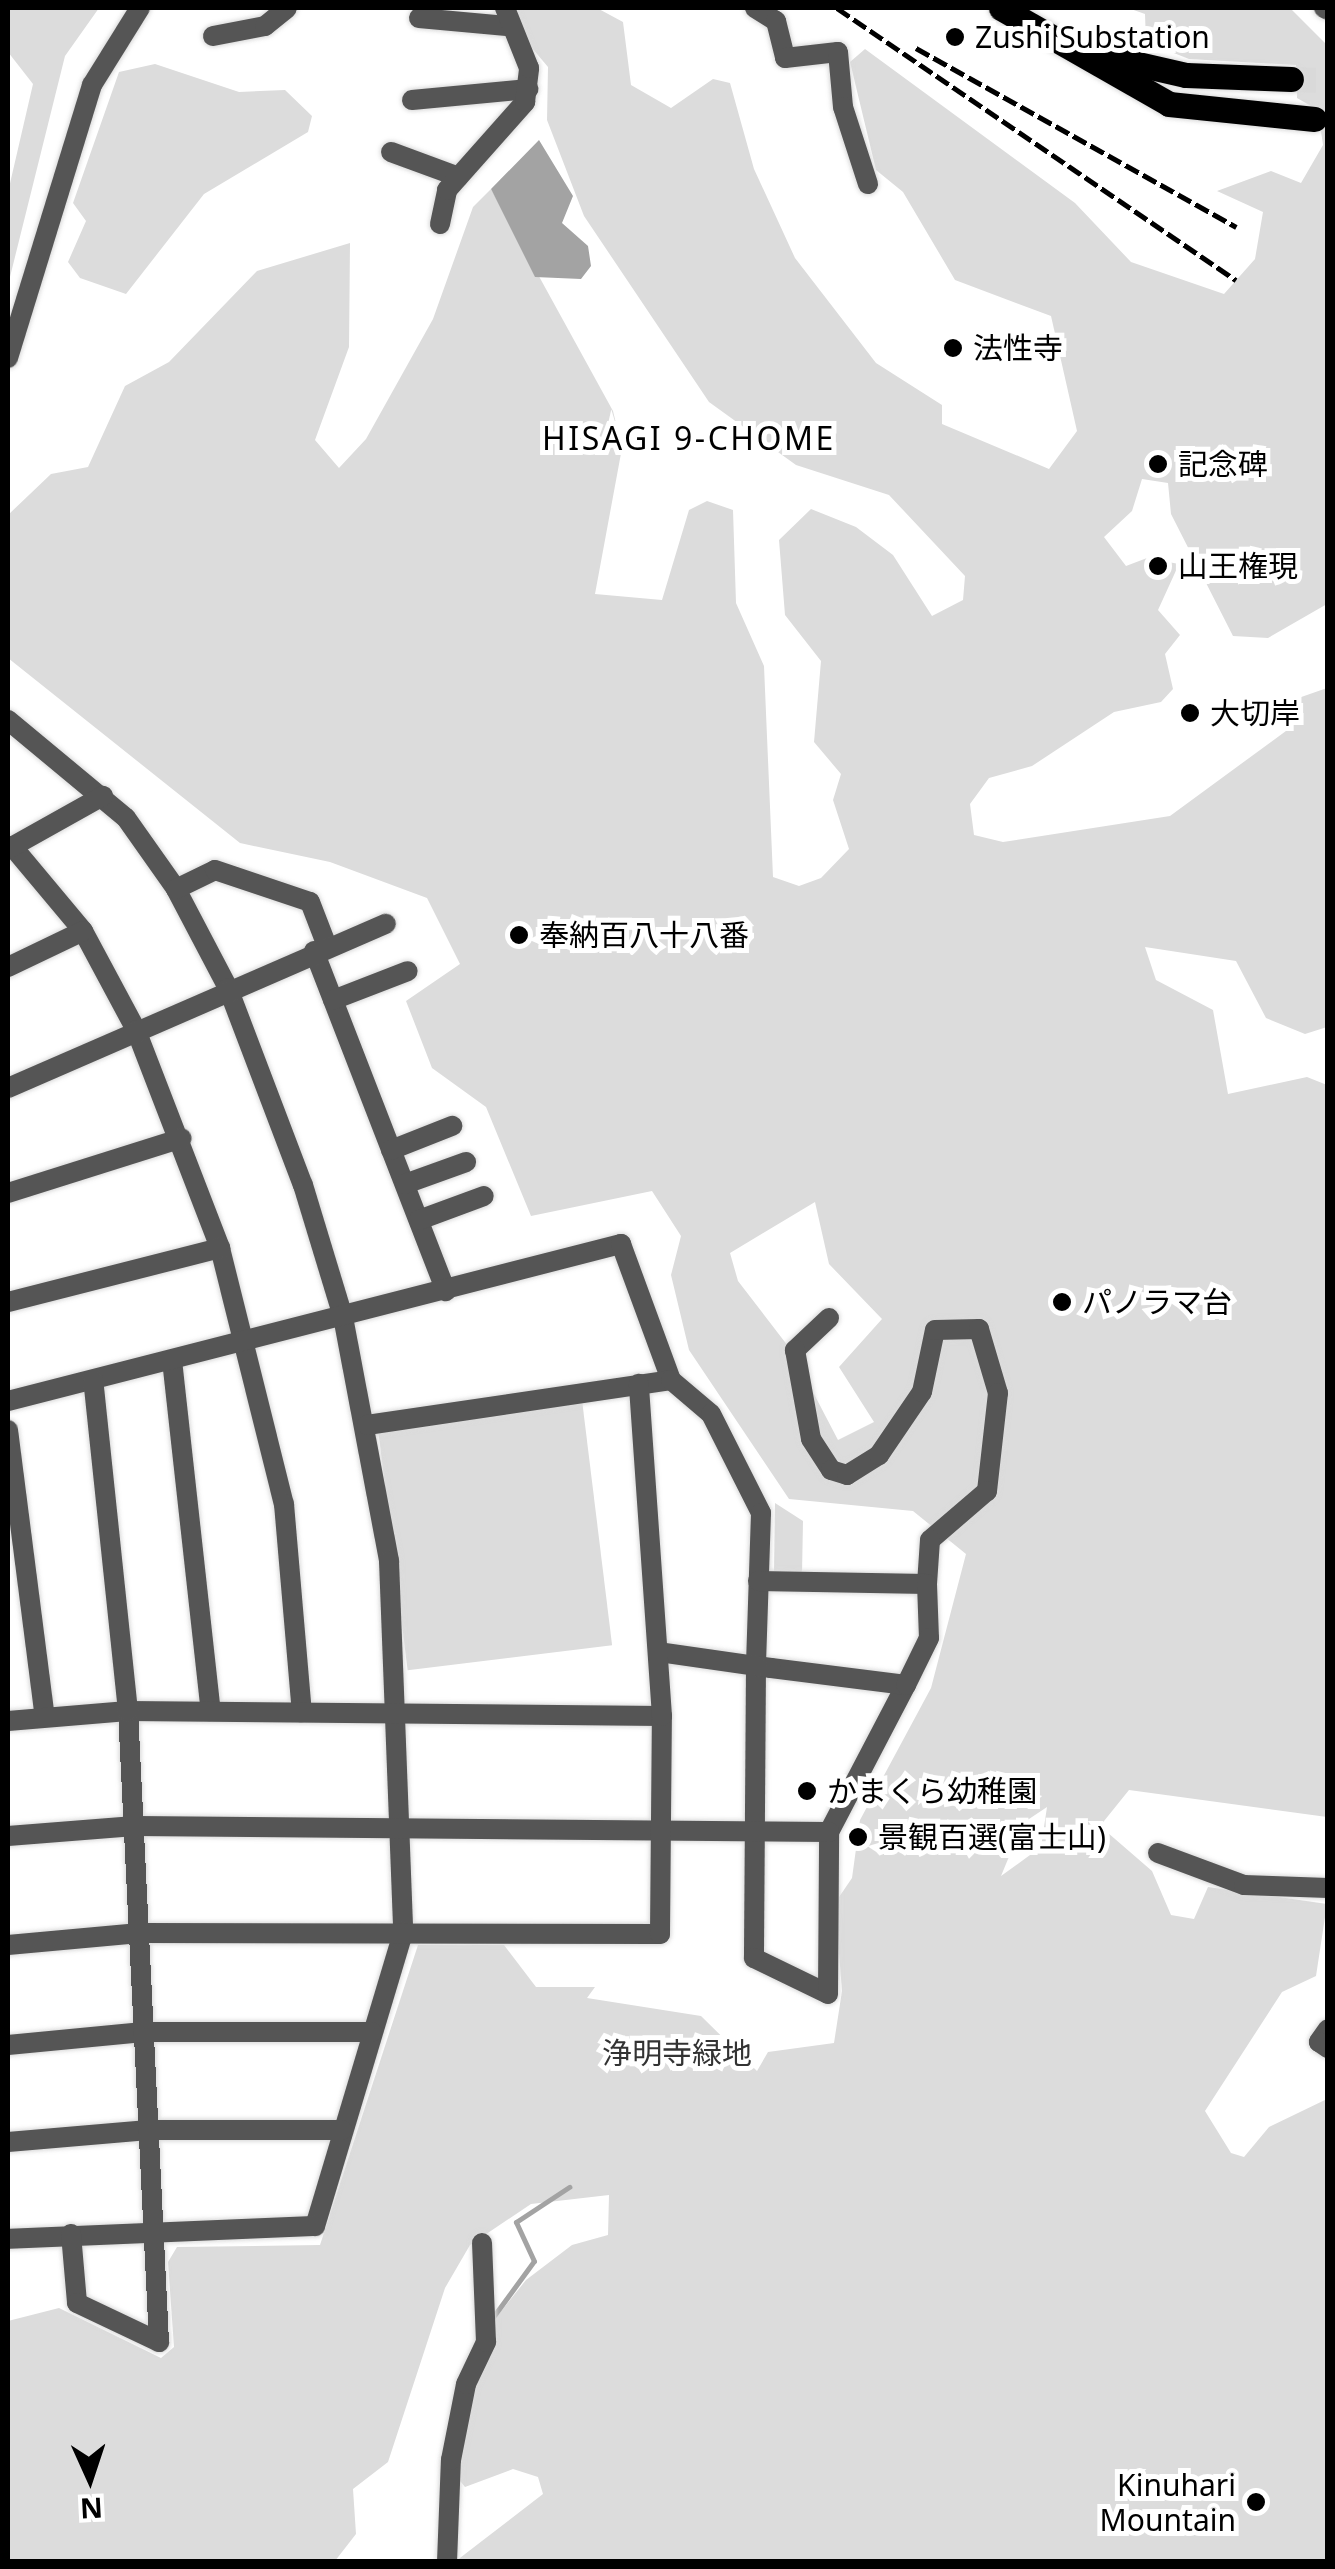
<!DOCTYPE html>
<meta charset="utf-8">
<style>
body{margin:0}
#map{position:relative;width:1335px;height:2569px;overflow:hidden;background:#fff;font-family:"Noto Sans","Noto Sans JP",sans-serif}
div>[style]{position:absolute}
.green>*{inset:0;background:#dcdcdc;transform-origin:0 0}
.water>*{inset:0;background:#a3a3a3}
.stream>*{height:5px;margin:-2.5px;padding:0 2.5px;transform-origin:2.5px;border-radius:2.5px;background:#a3a3a3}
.major-tunnel>*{height:25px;margin-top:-12.5px;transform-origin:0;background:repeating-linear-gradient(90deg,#d9d9d9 0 25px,transparent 0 37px)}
.roads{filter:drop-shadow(0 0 2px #dbdbdb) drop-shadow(0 0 2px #dbdbdb)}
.minor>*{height:20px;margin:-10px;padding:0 10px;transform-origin:10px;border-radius:10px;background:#555}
.major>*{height:25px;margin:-12.5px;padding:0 12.5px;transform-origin:12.5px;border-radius:12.5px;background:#000}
.rail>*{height:5px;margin-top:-2.5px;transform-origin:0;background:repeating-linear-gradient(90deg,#000 0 15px,transparent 0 20px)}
.dots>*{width:28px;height:28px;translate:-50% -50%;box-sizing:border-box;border:5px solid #fff;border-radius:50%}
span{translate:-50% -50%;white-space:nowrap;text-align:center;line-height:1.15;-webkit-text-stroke:10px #fff;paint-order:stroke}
.poi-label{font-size:30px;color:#000}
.left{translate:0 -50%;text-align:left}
.right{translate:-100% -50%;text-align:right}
.park-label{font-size:30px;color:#333}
.neighbourhood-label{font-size:32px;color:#000;letter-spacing:2.5px}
.frame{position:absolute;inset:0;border:10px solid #000;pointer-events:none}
.north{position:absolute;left:40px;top:2429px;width:100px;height:100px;-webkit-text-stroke:8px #fff;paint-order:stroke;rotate:177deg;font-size:28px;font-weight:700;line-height:40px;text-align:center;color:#000}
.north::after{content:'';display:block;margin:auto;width:35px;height:45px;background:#000;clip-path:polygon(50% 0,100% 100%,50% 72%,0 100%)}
</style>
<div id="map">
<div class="green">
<div style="clip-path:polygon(8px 8px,99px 8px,65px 56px,8px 285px,8px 192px,33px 84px,8px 52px)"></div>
<div style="clip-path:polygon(evenodd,517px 8px,597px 8px,623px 22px,631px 85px,671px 108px,713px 79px,730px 83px,754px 169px,795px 258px,876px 363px,942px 405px,942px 424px,1049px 469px,1077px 431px,1051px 316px,955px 280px,903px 192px,876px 170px,850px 62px,865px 49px,1075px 203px,1131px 262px,1224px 294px,1255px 259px,1263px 212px,1217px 191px,1271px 171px,1301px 183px,1323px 145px,1318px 110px,1297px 98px,1296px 65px,1189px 59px,1146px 42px,1145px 14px,1128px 8px,1290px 8px,1327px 45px,1327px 604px,1268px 638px,1233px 636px,1171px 514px,1168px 483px,1142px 479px,1132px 511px,1104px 537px,1126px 566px,1147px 558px,1179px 564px,1158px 610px,1180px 635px,1165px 654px,1173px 689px,1161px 702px,1114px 712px,1032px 766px,989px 778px,970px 804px,974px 835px,1003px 842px,1170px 816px,1290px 728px,1287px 702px,1327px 688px,1327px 1027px,1305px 1034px,1266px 1018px,1236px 961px,1145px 947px,1156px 980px,1213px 1010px,1228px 1094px,1307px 1077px,1327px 1085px,1327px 1817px,1129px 1790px,1100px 1826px,1152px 1871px,1171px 1915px,1194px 1919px,1208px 1887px,1327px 1904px,1316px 1976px,1282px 1992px,1205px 2111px,1231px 2153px,1244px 2157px,1269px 2127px,1327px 2099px,1327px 2561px,456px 2561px,543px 2494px,538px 2477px,513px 2469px,465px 2487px,453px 2472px,487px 2329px,526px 2280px,572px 2245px,608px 2235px,609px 2195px,531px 2204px,470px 2245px,445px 2288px,388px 2462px,353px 2489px,356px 2534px,335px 2561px,8px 2561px,8px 2321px,59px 2308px,161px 2358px,174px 2347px,168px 2262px,177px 2247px,320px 2245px,418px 1945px,504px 1945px,536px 1987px,595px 1987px,587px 1998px,701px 2016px,757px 2071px,768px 2052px,834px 2043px,842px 1991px,835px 1903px,852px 1878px,860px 1820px,931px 1688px,966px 1554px,913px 1511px,789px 1499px,689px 1350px,671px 1275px,681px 1236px,652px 1191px,531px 1216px,486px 1107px,432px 1068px,406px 1001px,460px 964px,427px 898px,330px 862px,240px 843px,8px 658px,8px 515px,51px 474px,88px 467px,125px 386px,169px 362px,257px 271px,350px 243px,349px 347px,315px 440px,339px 468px,366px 439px,433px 319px,473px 207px,491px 189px,613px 411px,622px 448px,595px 594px,662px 600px,689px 510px,707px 501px,733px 510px,736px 603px,764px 666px,773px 877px,799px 886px,821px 878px,849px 849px,833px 800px,841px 774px,814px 742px,821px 661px,785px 615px,779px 540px,811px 509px,856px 527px,893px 555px,932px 616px,963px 600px,965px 576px,889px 495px,796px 465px,709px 402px,584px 216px,547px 120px,548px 67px,521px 35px,517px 8px,815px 1202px,829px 1264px,882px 1319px,839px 1367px,874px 1422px,838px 1440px,791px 1350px,738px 1281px,730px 1253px,815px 1202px,517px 8px,1047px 1807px,1041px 1847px,1001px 1876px,1023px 1823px,1047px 1807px)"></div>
<div style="clip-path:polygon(155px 64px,239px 92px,285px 90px,312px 116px,308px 132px,204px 194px,126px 294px,80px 278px,68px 262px,86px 221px,73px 203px,119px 72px)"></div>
<div style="left:582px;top:1400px;width:247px;height:206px;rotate:83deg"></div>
<div style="clip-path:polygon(775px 1503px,803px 1521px,802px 1574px,774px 1572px)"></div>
</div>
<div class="water">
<div style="clip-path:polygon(539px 140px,573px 196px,562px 223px,588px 246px,591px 266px,581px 279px,535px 277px,491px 189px)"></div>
</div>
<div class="stream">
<div style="left:493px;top:2317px;width:69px;rotate:-53.8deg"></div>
<div style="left:534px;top:2261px;width:43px;rotate:-114.8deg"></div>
<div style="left:516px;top:2222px;width:64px;rotate:-33.4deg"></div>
</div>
<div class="major-tunnel">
<div style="left:1291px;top:79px;width:37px;rotate:2deg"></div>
</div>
<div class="roads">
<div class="minor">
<div style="left:755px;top:8px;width:25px;rotate:32deg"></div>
<div style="left:776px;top:21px;width:38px;rotate:76deg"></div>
<div style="left:785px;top:58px;width:53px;rotate:-6.5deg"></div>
<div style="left:838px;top:52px;width:55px;rotate:84.8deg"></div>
<div style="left:843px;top:107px;width:81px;rotate:72deg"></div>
<div style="left:1324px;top:8px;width:4px;rotate:27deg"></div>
<div style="left:419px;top:18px;width:88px;rotate:5.2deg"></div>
<div style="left:213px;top:36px;width:53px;rotate:-10.9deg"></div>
<div style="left:265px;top:26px;width:28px;rotate:-39deg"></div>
<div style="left:412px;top:100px;width:117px;rotate:-5.4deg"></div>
<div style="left:391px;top:152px;width:72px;rotate:20.2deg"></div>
<div style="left:440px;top:224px;width:35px;rotate:-78deg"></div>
<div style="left:447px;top:190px;width:118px;rotate:-48.4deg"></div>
<div style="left:525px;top:102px;width:34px;rotate:-83deg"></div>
<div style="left:529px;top:68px;width:65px;rotate:-111.8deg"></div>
<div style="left:8px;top:358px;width:286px;rotate:-72.9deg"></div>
<div style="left:92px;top:85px;width:91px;rotate:-58.1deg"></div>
<div style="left:8px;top:720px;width:153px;rotate:39.7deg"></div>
<div style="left:126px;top:818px;width:87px;rotate:54.8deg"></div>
<div style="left:176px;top:889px;width:112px;rotate:62.3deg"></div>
<div style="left:228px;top:988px;width:211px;rotate:69.2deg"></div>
<div style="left:303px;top:1185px;width:138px;rotate:73.1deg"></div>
<div style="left:343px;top:1317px;width:248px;rotate:79.3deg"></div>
<div style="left:389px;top:1561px;width:372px;rotate:87.8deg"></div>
<div style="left:403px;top:1933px;width:306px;rotate:106.7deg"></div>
<div style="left:315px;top:2226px;width:307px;rotate:177.6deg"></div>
<div style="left:12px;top:846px;width:111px;rotate:50.1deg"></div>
<div style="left:83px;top:931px;width:112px;rotate:61.8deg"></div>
<div style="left:136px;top:1030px;width:234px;rotate:68.9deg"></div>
<div style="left:220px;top:1248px;width:264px;rotate:76deg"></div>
<div style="left:284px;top:1504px;width:209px;rotate:85.1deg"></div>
<div style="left:8px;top:849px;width:109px;rotate:-29.2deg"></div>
<div style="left:176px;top:889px;width:43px;rotate:-26deg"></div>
<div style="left:215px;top:870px;width:100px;rotate:18.6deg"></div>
<div style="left:310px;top:902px;width:47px;rotate:68.9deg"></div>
<div style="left:314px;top:951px;width:365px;rotate:68.8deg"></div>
<div style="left:8px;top:967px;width:83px;rotate:-25.6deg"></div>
<div style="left:333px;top:1000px;width:80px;rotate:-21.1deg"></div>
<div style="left:8px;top:1088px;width:412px;rotate:-23.5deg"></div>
<div style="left:391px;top:1150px;width:66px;rotate:-21.5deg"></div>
<div style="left:405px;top:1184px;width:65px;rotate:-19.8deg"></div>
<div style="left:8px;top:1193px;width:182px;rotate:-17.5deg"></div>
<div style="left:419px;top:1220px;width:69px;rotate:-20.3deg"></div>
<div style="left:8px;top:1302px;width:219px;rotate:-14.3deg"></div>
<div style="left:829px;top:1318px;width:47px;rotate:136.7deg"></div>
<div style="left:795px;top:1350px;width:90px;rotate:79.8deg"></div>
<div style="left:811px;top:1439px;width:37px;rotate:57deg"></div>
<div style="left:831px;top:1470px;width:17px;rotate:17deg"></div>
<div style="left:847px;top:1475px;width:38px;rotate:-32deg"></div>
<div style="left:879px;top:1455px;width:76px;rotate:-55.7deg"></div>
<div style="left:922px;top:1392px;width:63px;rotate:-78.2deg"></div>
<div style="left:935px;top:1330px;width:44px;rotate:-1.3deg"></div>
<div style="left:979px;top:1329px;width:67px;rotate:73.5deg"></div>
<div style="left:998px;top:1393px;width:99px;rotate:96.4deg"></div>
<div style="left:987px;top:1491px;width:75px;rotate:139.3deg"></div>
<div style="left:930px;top:1540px;width:44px;rotate:93.9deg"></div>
<div style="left:172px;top:1360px;width:353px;rotate:83.7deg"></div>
<div style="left:8px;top:1401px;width:633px;rotate:-14.37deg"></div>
<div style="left:621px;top:1244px;width:145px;rotate:69.8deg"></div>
<div style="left:367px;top:1425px;width:307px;rotate:-8.4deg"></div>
<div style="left:671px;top:1380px;width:52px;rotate:40.4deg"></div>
<div style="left:711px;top:1414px;width:111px;rotate:63.2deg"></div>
<div style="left:761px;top:1513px;width:153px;rotate:91.9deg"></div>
<div style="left:756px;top:1666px;width:292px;rotate:90.4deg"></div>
<div style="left:754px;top:1958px;width:82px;rotate:25.9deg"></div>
<div style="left:828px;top:1994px;width:162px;rotate:-89.6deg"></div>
<div style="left:829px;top:1832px;width:166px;rotate:-62.4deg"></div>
<div style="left:906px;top:1685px;width:136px;rotate:-172.8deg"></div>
<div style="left:771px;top:1668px;width:15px;rotate:-172deg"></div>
<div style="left:756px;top:1666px;width:98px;rotate:-171.8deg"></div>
<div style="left:8px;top:1430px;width:289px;rotate:82.7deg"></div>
<div style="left:758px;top:1581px;width:169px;rotate:1deg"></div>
<div style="left:927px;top:1584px;width:54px;rotate:87.9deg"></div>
<div style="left:929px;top:1638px;width:52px;rotate:116.1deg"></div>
<div style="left:8px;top:1721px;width:120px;rotate:-4.8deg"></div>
<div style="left:128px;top:1711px;width:534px;rotate:0.54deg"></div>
<div style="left:8px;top:1836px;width:127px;rotate:-4.5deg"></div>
<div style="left:135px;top:1826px;width:694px;rotate:0.5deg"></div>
<div style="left:1158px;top:1853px;width:92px;rotate:20.4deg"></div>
<div style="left:1244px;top:1885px;width:84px;rotate:2deg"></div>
<div style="left:8px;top:1945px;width:132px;rotate:-5.2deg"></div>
<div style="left:139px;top:1933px;width:521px;rotate:0.11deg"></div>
<div style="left:660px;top:1934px;width:218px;rotate:-89.5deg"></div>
<div style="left:662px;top:1716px;width:333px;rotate:-94deg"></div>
<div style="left:1328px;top:2029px;width:16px;rotate:125deg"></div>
<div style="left:1319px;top:2042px;width:11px;rotate:34deg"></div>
<div style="left:8px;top:2045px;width:136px;rotate:-5.5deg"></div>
<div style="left:143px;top:2032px;width:229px"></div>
<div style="left:8px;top:2142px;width:141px;rotate:-4.9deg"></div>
<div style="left:148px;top:2130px;width:194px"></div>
<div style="left:71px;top:2234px;width:69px;rotate:85deg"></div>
<div style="left:77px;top:2303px;width:91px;rotate:25.4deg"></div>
<div style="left:159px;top:2342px;width:632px;rotate:-92.81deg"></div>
<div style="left:128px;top:1711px;width:333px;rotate:-96deg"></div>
<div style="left:447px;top:2562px;width:102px;rotate:-87.8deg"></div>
<div style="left:451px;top:2460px;width:77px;rotate:-78.8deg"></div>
<div style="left:466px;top:2384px;width:47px;rotate:-64.5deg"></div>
<div style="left:486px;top:2342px;width:99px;rotate:-92.3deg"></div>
</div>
<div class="major">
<div style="left:1001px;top:8px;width:193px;rotate:29.7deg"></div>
<div style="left:1169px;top:104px;width:146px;rotate:5.9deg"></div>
<div style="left:1094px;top:54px;width:94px;rotate:12.9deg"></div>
<div style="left:1186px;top:75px;width:105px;rotate:2.2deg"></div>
</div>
</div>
<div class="rail">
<div style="left:837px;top:8px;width:483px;rotate:34.3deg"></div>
<div style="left:916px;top:48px;width:367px;rotate:29.2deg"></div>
</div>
<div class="dots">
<div style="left:955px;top:37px;background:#000"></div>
<div style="left:953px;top:348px;background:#000"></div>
<div style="left:1158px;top:464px;background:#000"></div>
<div style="left:1158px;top:566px;background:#000"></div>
<div style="left:1190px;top:713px;background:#000"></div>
<div style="left:519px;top:935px;background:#000"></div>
<div style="left:1062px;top:1302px;background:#000"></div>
<div style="left:807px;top:1791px;background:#000"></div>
<div style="left:858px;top:1837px;background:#000"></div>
<div style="left:1256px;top:2502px;background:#000"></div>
</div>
<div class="poi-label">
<span class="left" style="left:975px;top:37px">Zushi Substation</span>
<span class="left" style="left:973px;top:348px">法性寺</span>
<span class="left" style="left:1178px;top:464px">記念碑</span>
<span class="left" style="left:1178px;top:566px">山王権現</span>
<span class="left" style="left:1210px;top:713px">大切岸</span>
<span class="left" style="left:539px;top:935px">奉納百八十八番</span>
<span class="left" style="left:1082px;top:1302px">パノラマ台</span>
<span class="left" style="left:827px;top:1791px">かまくら幼稚園</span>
<span class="left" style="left:878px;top:1837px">景観百選(富士山)</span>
<span class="right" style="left:1236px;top:2502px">Kinuhari<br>Mountain</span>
</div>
<div class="park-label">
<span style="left:677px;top:2053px">浄明寺緑地</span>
</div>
<div class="neighbourhood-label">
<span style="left:689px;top:438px">HISAGI 9-CHOME</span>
</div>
<div class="frame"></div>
<div class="north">N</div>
</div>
